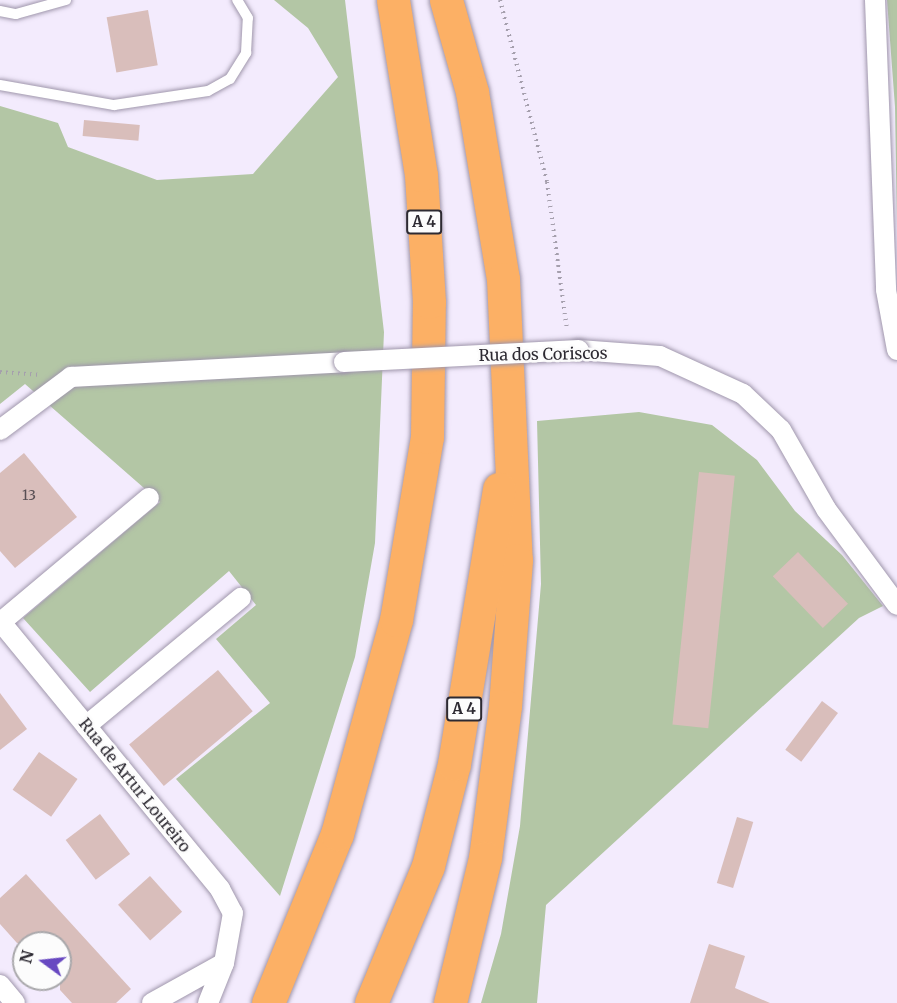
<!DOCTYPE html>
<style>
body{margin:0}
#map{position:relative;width:897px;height:1003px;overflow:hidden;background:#f3ebfd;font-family:Merriweather,serif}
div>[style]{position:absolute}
.green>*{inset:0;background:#b3c6a5}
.building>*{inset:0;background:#d9bebb;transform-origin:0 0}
.path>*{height:4px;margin-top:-2px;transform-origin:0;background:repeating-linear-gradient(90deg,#a59fad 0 1.5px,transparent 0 6px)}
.roads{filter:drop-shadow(0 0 2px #a097ac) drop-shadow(0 0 2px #a097ac)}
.service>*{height:10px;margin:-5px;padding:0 5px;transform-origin:5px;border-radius:5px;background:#fff}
.minor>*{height:20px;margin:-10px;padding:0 10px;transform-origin:10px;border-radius:10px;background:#fff}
.motorway>*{height:33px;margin:-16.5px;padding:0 16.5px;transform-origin:16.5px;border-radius:16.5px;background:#fcb065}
.bridges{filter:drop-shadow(0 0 2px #a097ac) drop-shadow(0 0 2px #a097ac)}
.minor-bridge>*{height:20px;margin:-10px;padding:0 10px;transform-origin:10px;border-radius:10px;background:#fff}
span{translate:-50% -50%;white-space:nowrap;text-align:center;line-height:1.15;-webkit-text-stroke:5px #fcfcfc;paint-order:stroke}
.number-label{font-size:14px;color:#584f54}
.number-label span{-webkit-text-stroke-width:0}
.shield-label span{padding:2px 4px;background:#fcfcfc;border:2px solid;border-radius:4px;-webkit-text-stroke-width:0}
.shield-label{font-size:15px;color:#2d2a32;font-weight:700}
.street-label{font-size:16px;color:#2d2a32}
.north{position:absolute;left:12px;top:931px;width:60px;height:60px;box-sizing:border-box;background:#fcfcfc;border:2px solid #a9a8ab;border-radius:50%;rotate:285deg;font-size:16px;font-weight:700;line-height:24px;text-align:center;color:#2d2a32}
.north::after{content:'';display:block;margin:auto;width:21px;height:27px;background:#6848c1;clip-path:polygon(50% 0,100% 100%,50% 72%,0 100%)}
</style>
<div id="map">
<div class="green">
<div style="clip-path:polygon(274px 0,345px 0,384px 332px,375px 543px,355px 657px,280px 896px,176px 779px,270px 703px,216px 639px,256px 605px,229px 571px,90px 692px,23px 618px,160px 502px,25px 384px,0 404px,0 106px,58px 123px,68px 147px,157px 180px,253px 174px,338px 77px,308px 28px)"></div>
<div style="clip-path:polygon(887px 0,897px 0,897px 229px,895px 107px)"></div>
<div style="clip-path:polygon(639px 412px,712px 425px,757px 460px,795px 511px,842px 555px,883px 606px,859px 618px,546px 905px,537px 1003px,481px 1003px,501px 934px,520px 826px,541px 584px,537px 421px)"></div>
</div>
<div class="building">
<div style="left:148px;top:10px;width:56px;height:42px;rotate:80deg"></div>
<div style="left:84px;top:120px;width:56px;height:16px;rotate:5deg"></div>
<div style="clip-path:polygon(24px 453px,77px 517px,15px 568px,0 551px,0 473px)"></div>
<div style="left:699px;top:472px;width:36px;height:254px;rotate:6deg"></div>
<div style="left:798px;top:552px;width:72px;height:35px;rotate:46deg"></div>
<div style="left:218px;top:670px;width:54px;height:116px;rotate:50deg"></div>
<div style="clip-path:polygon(0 693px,27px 729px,0 750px)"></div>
<div style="left:822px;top:701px;width:20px;height:61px;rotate:37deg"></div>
<div style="left:39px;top:752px;width:47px;height:46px;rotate:35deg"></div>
<div style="left:100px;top:814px;width:50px;height:43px;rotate:53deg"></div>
<div style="left:737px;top:817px;width:17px;height:69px;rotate:17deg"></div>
<div style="clip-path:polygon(26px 874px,131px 989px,116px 1003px,72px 1003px,60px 990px,60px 943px,17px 943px,0 924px,0 898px)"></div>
<div style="left:150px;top:876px;width:48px;height:43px;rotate:48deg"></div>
<div style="clip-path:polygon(709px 944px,745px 956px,735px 988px,770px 1003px,690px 1003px)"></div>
</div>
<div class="path">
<div style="left:500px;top:0;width:188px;rotate:75.5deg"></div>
<div style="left:547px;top:182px;width:149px;rotate:82.3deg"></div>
<div style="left:0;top:372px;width:41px;rotate:4.2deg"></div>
</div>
<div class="roads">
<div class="service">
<div style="left:0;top:11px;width:16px;rotate:11deg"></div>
<div style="left:16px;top:14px;width:52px;rotate:-15.6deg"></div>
<div style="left:0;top:85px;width:116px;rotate:10deg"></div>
<div style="left:114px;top:105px;width:95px;rotate:-8.5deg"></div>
<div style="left:208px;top:91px;width:25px;rotate:-29deg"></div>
<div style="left:230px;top:79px;width:31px;rotate:-58deg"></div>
<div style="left:246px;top:53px;width:35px;rotate:-87deg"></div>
<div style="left:248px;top:18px;width:21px;rotate:-121deg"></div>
</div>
<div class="minor">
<div style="left:875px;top:0;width:290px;rotate:87.8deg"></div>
<div style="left:886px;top:290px;width:61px;rotate:79.6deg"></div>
<div style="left:579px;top:350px;width:81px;rotate:4.2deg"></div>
<div style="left:660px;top:356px;width:91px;rotate:24.6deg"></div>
<div style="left:743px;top:394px;width:52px;rotate:43.5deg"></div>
<div style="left:781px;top:430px;width:91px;rotate:60.3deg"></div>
<div style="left:826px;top:509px;width:119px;rotate:53.5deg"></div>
<div style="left:0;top:430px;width:89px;rotate:-36.7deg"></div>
<div style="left:71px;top:377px;width:273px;rotate:-3.1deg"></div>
<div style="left:0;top:621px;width:347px;rotate:50.6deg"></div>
<div style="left:220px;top:889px;width:27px;rotate:62deg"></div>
<div style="left:233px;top:913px;width:51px;rotate:100.2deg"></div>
<div style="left:224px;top:963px;width:43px;rotate:111.8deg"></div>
<div style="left:1px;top:622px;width:193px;rotate:-40deg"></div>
<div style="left:86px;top:726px;width:201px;rotate:-39.6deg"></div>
<div style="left:0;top:985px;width:23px;rotate:50deg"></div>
<div style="left:152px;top:1003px;width:82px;rotate:-29.1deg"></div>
</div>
<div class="motorway">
<div style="left:446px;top:0;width:96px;rotate:74.2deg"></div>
<div style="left:472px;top:92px;width:190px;rotate:80.6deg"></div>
<div style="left:503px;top:279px;width:281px;rotate:87.4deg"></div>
<div style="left:516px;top:560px;width:146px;rotate:94.3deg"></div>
<div style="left:505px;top:706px;width:153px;rotate:97.5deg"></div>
<div style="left:485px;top:858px;width:149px;rotate:103.6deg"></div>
<div style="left:268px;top:1003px;width:183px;rotate:-67.8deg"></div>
<div style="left:337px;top:834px;width:222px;rotate:-74.6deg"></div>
<div style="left:396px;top:620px;width:186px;rotate:-80.4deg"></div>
<div style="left:427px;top:437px;width:135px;rotate:-89.2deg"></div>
<div style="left:429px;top:302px;width:127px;rotate:-93.6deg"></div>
<div style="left:421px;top:175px;width:177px;rotate:-99.1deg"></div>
<div style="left:371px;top:1003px;width:148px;rotate:-67.4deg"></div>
<div style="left:428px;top:866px;width:105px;rotate:-75.7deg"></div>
<div style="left:454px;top:764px;width:279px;rotate:-80.7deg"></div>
</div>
</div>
<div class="bridges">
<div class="minor-bridge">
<div style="left:344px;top:362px;width:235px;rotate:-2.9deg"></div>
</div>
</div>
<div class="number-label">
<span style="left:29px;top:495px">13</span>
</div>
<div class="shield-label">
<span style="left:424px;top:222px">A 4</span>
<span style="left:464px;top:709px">A 4</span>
</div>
<div class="street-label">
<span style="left:543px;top:354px;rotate:-1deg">Rua dos Coriscos</span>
<span style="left:135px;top:785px;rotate:51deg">Rua de Artur Loureiro</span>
</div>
<div class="north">N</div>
</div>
